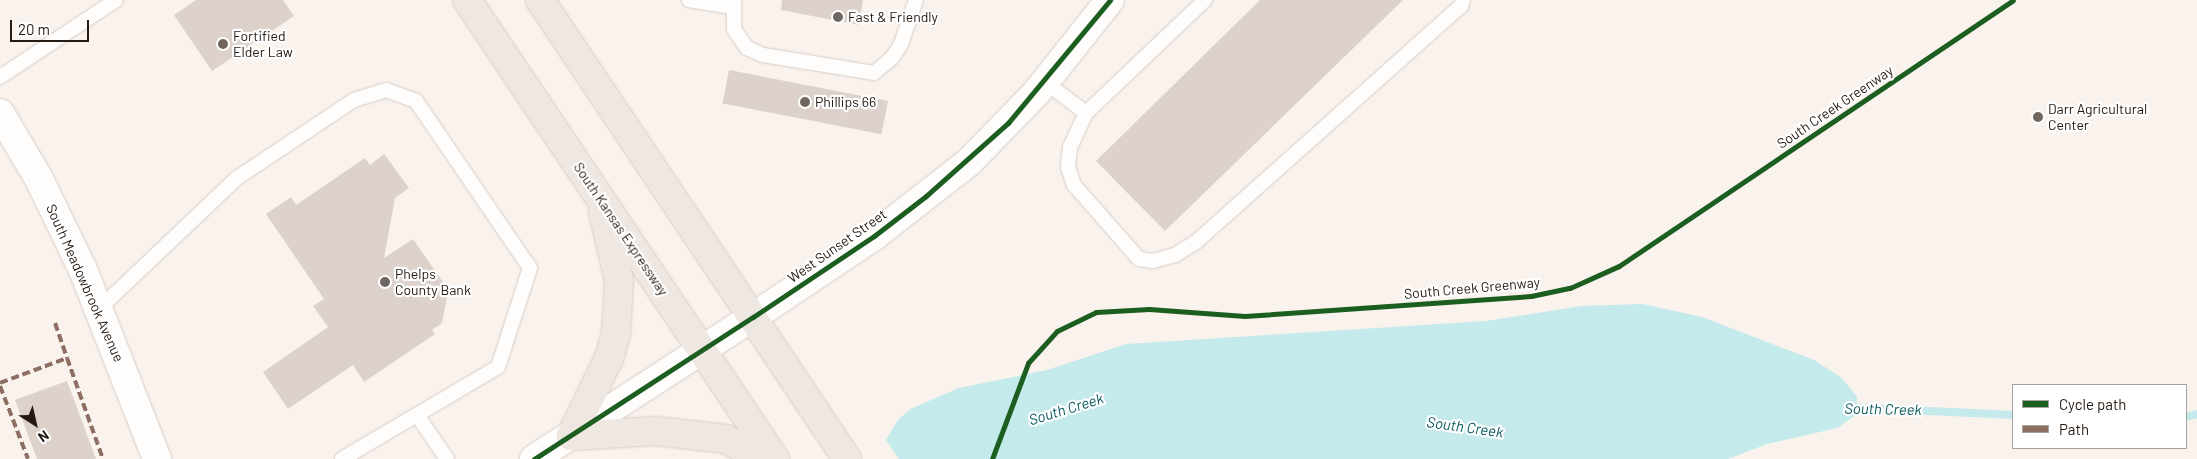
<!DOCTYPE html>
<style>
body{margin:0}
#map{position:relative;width:2197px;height:459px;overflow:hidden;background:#f9f2ed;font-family:Barlow,sans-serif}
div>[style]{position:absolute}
.water>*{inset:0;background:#c4eaeb}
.stream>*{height:8px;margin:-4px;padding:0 4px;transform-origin:4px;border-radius:4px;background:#c4eaeb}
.building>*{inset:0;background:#dcd2cb;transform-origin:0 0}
.roads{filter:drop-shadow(0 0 1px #d8cec7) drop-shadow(0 0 1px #d8cec7)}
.service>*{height:14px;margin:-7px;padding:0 7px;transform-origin:7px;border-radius:7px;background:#fefdfc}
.minor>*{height:28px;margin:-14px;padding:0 14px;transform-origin:14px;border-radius:14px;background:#fefdfc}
.secondary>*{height:28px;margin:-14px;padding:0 14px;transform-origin:14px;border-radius:14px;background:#fefdfc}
.primary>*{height:28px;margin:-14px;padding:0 14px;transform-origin:14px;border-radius:14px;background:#efe7e1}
.quiet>*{height:4px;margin-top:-2px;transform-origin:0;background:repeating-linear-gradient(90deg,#8d6e63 0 8px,transparent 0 12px)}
.cycleway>*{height:5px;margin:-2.5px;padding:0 2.5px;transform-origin:2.5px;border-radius:2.5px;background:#1b5e20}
.dots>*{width:14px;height:14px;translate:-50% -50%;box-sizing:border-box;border:2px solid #fff;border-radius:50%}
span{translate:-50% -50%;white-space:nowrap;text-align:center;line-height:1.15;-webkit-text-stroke:4.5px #fff;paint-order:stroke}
.poi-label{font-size:14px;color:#251a12}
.left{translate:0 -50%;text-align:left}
.street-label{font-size:14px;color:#251a12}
.water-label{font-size:15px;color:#0a5a5f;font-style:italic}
.legend{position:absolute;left:2012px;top:384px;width:175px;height:65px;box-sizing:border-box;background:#fff;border:1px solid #a8a3a0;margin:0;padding:6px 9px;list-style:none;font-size:15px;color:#251a12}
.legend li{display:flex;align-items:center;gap:10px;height:25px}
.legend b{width:25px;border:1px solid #a8a3a0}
.north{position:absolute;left:10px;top:399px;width:50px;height:50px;-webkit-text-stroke:4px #fff;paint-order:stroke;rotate:145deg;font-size:14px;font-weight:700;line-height:20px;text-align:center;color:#251a12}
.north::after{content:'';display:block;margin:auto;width:18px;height:22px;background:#251a12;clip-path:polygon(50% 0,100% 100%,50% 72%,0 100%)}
.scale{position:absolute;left:10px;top:20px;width:79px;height:22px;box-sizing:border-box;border:2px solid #251a12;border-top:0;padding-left:6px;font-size:15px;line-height:18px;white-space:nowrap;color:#251a12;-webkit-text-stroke:4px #fff;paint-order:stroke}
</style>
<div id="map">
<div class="water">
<div style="clip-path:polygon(1643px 304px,1702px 317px,1814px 360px,1842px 378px,1857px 397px,1856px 415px,1837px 428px,1767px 444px,1728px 459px,899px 459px,886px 440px,898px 420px,910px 409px,959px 388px,1047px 370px,1126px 344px,1486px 321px,1582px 306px)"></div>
</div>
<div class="stream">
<div style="left:1847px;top:407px;width:166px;rotate:2.8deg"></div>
<div style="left:2186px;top:417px;width:11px;rotate:-15deg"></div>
</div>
<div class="building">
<div style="clip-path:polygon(196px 0,283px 0,294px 16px,212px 71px,174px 15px)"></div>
<div style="clip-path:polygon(782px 0,863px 0,859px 25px,781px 10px)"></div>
<div style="clip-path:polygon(1260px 0,1403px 0,1165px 231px,1096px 161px)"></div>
<div style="left:729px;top:70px;width:162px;height:34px;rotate:11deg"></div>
<div style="clip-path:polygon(384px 154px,409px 188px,395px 198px,384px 258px,413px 239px,445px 285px,441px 288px,447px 298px,442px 323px,432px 330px,435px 334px,364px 382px,353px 365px,288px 409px,263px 372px,328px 327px,313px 306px,324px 299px,266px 214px,291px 197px,296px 205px,365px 158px,370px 165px)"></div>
<div style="clip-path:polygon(67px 381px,96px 459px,37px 459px,15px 400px)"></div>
</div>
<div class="roads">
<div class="service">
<div style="left:689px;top:0;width:44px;rotate:9.2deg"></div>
<div style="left:734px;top:0;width:29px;rotate:90deg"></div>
<div style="left:734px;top:29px;width:23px;rotate:56deg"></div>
<div style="left:747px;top:48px;width:17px;rotate:24deg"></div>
<div style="left:763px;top:55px;width:112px;rotate:9.2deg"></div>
<div style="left:874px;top:73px;width:23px;rotate:-40deg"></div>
<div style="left:892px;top:58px;width:17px;rotate:-57deg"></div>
<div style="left:901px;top:44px;width:46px;rotate:-71.2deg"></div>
<div style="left:0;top:77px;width:139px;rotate:-33.6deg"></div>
<div style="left:1045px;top:82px;width:51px;rotate:37.1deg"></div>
<div style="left:1086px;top:113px;width:38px;rotate:115deg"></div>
<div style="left:1070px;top:147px;width:20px;rotate:96deg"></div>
<div style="left:1068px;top:167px;width:19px;rotate:72deg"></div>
<div style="left:1074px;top:185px;width:98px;rotate:48.7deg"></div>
<div style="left:1139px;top:259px;width:14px;rotate:8deg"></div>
<div style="left:1153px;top:261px;width:23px;rotate:-15deg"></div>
<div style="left:1175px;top:255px;width:25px;rotate:-32deg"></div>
<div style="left:1196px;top:242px;width:355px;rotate:-41.7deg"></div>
<div style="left:1461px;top:6px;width:6px;rotate:-72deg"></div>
<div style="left:1086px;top:113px;width:164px;rotate:-43.5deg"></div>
<div style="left:100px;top:308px;width:189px;rotate:-43.5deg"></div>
<div style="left:237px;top:178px;width:141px;rotate:-33.7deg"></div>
<div style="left:354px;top:100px;width:34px;rotate:-17deg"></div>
<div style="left:386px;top:90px;width:32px;rotate:20deg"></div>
<div style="left:416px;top:101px;width:202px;rotate:55.7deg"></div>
<div style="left:530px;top:268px;width:104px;rotate:107.9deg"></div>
<div style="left:498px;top:367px;width:181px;rotate:149.5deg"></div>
<div style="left:417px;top:415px;width:53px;rotate:55.7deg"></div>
</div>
<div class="minor">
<div style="left:0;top:113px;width:77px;rotate:59.4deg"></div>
<div style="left:39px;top:179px;width:101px;rotate:64.2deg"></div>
<div style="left:83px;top:270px;width:203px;rotate:68.6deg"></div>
<div style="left:753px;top:317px;width:146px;rotate:-33.8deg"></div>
<div style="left:874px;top:236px;width:120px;rotate:-37.9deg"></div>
<div style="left:969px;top:162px;width:98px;rotate:-45.8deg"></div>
<div style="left:1037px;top:92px;width:117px;rotate:-51.6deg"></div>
</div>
<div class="secondary">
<div style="left:534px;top:459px;width:261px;rotate:-33deg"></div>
</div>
<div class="primary">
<div style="left:467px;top:0;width:553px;rotate:56.14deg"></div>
<div style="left:540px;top:0;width:552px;rotate:56.22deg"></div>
<div style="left:603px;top:212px;width:70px;rotate:76.8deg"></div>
<div style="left:619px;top:280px;width:54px;rotate:93.2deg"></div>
<div style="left:616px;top:334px;width:25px;rotate:106deg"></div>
<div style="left:609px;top:358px;width:87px;rotate:116deg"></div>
<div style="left:571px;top:436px;width:84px;rotate:-3.4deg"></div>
<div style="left:655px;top:431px;width:71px;rotate:6.4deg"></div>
<div style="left:726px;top:439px;width:39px;rotate:30deg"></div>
</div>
</div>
<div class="quiet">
<div style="left:55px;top:323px;width:37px;rotate:71deg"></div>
<div style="left:0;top:383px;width:72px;rotate:-20.5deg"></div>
<div style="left:67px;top:358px;width:107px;rotate:70.4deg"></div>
<div style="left:0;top:386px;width:78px;rotate:69deg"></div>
</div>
<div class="cycleway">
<div style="left:534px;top:459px;width:261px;rotate:-33deg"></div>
<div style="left:753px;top:317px;width:146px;rotate:-33.8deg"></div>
<div style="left:874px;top:236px;width:66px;rotate:-37.6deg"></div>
<div style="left:926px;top:196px;width:110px;rotate:-41.7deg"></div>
<div style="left:1008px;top:123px;width:160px;rotate:-50.3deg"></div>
<div style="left:992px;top:459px;width:103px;rotate:-69.4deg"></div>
<div style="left:1028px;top:363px;width:43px;rotate:-47.8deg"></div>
<div style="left:1057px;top:331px;width:43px;rotate:-26deg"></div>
<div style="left:1096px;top:312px;width:53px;rotate:-3.2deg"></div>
<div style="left:1149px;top:309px;width:96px;rotate:4.2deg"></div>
<div style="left:1245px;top:316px;width:287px;rotate:-4deg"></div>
<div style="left:1531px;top:296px;width:40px;rotate:-12deg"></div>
<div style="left:1570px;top:288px;width:54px;rotate:-24.2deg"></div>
<div style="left:1619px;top:266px;width:475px;rotate:-34deg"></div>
</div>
<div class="dots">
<div style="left:838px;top:17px;background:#6f665f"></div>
<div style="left:223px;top:44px;background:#6f665f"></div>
<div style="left:805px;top:102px;background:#6f665f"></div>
<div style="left:2038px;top:117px;background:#6f665f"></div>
<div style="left:385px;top:282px;background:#6f665f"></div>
</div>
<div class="poi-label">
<span class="left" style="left:848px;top:17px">Fast &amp; Friendly</span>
<span class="left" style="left:233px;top:44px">Fortified<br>Elder Law</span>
<span class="left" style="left:815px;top:102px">Phillips 66</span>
<span class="left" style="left:2048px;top:117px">Darr Agricultural<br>Center</span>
<span class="left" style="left:395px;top:282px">Phelps<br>County Bank</span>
</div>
<div class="street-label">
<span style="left:1835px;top:107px;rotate:-34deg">South Creek Greenway</span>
<span style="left:621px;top:229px;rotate:56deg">South Kansas Expressway</span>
<span style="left:837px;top:246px;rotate:-35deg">West Sunset Street</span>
<span style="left:85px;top:283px;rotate:66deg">South Meadowbrook Avenue</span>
<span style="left:1472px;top:288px;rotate:-5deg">South Creek Greenway</span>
</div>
<div class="water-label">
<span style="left:1066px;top:409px;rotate:-17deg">South Creek</span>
<span style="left:1883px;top:409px;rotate:1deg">South Creek</span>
<span style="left:1465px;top:427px;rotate:8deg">South Creek</span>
</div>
<ul class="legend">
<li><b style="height:6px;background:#1b5e20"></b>Cycle path</li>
<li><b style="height:6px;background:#8d6e63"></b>Path</li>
</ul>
<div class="north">N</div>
<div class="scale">20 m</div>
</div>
